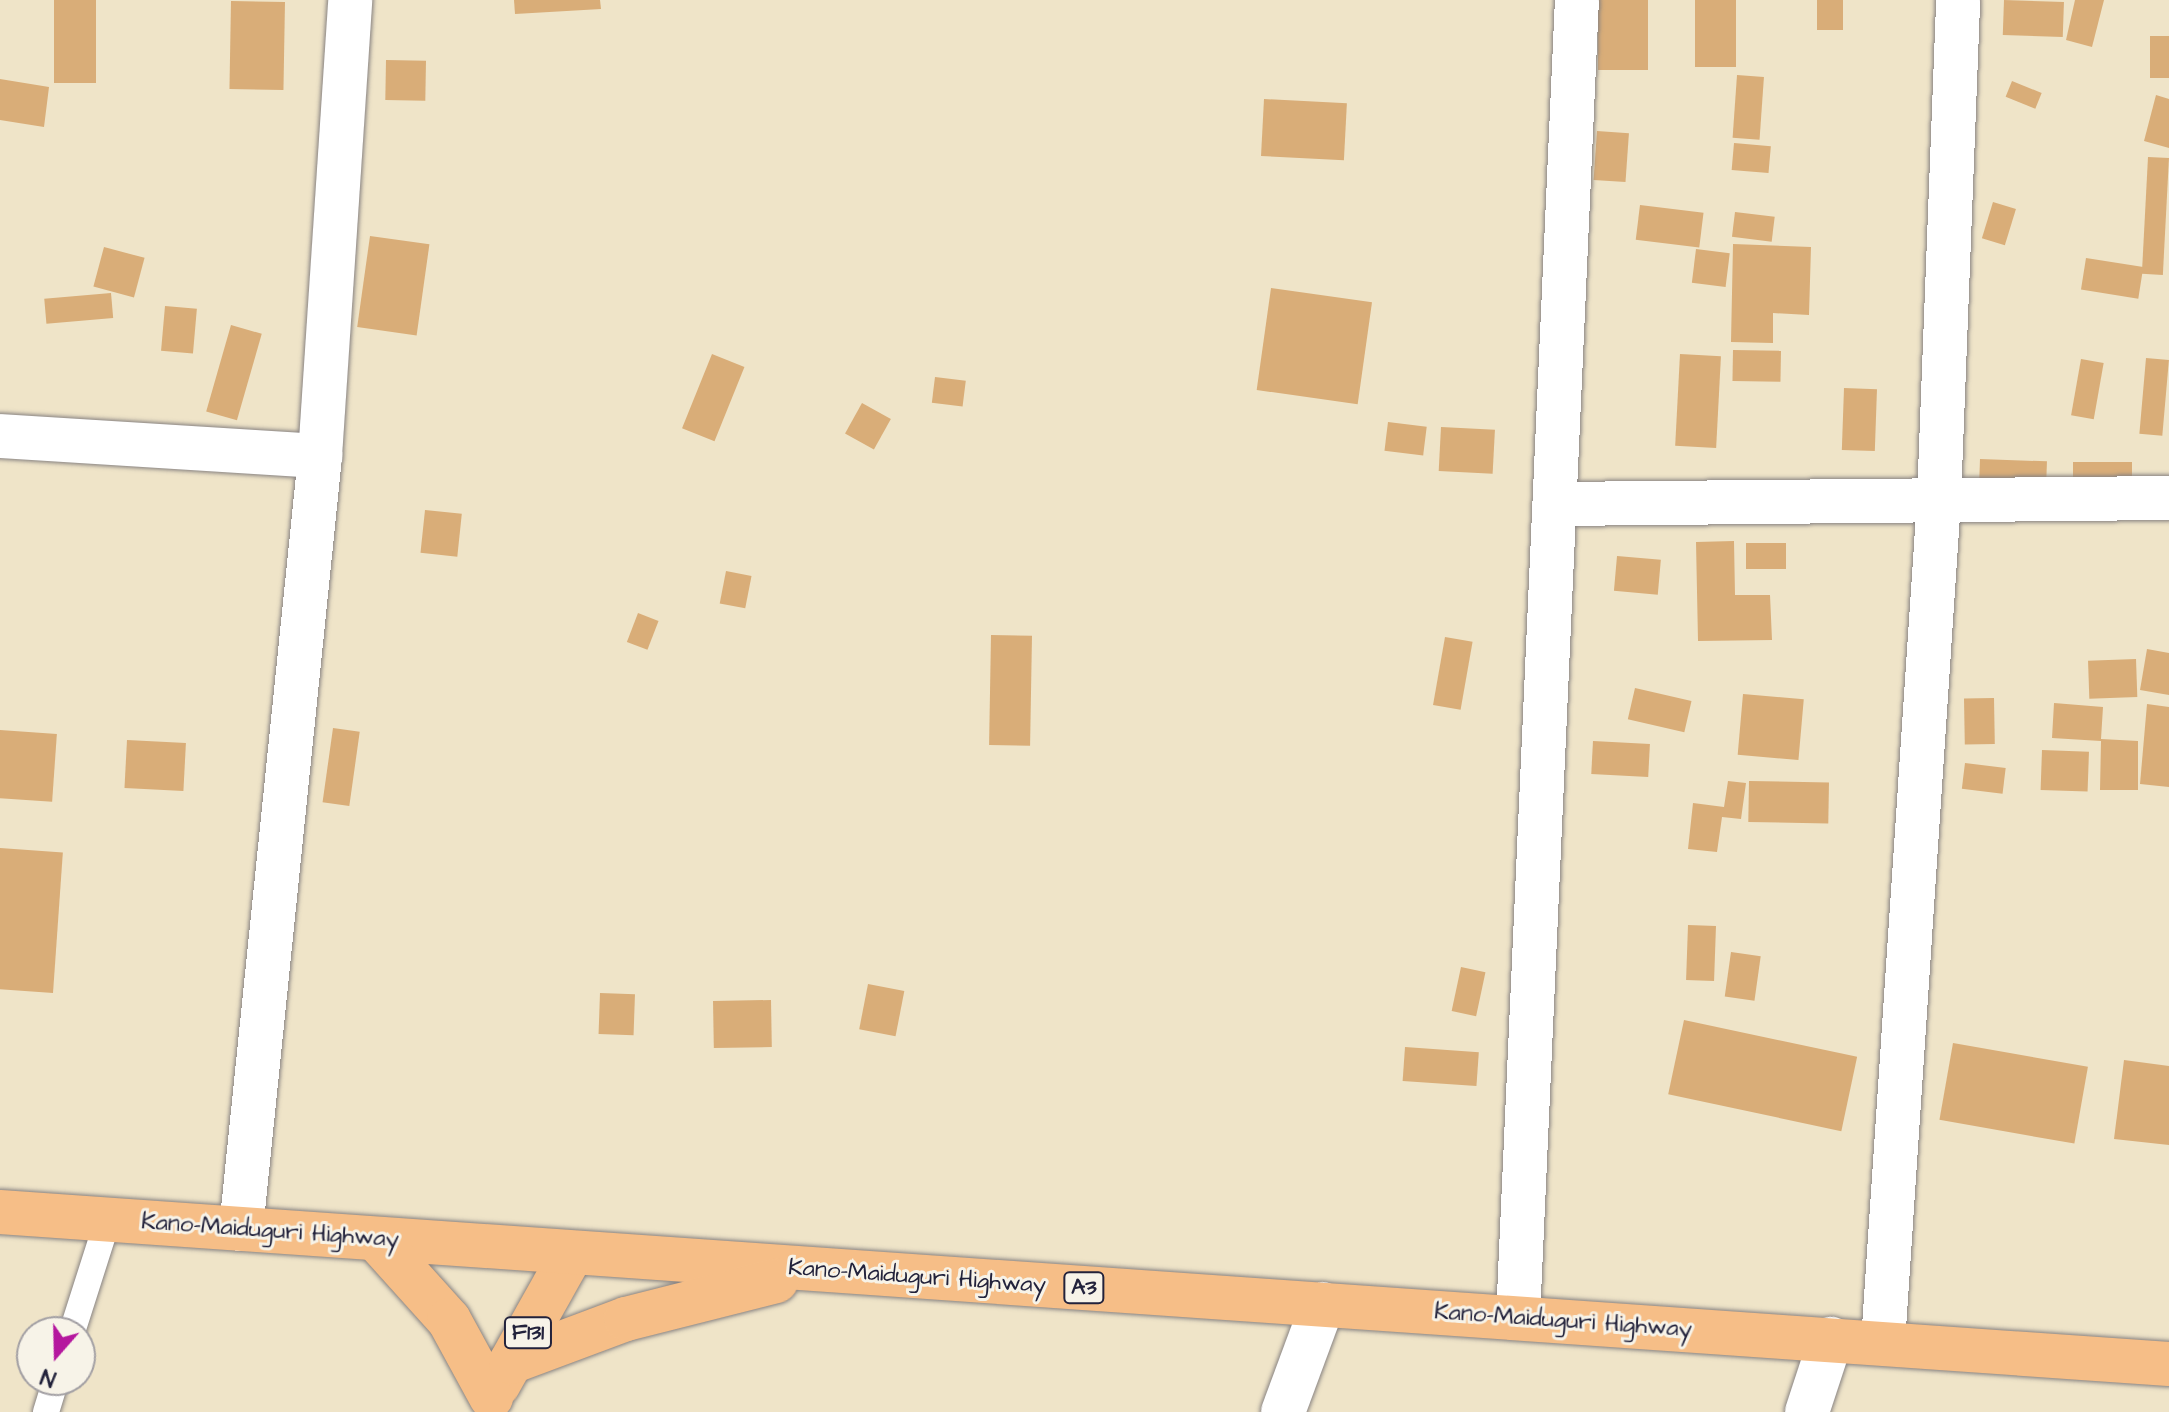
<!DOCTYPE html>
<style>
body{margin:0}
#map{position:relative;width:2169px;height:1412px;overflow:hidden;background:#efe4c8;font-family:"Architects Daughter",sans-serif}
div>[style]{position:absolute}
.building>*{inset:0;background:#d9ad78;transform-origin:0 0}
.roads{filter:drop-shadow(0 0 2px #888382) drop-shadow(0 0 2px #888382)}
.service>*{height:26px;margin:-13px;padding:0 13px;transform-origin:13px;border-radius:13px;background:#fff}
.minor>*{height:44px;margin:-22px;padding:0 22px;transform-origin:22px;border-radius:22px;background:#fff}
.primary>*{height:44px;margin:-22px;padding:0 22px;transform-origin:22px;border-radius:22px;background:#f6be87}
.trunk>*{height:44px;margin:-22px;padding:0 22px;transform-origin:22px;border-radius:22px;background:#f6be87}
span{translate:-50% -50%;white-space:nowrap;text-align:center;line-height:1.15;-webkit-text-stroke:6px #f7f3e8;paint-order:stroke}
.shield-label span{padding:2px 6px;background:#f7f3e8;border:2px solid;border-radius:6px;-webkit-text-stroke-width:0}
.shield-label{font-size:22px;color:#22223b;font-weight:700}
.street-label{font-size:24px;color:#22223b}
.north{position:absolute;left:16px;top:1316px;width:80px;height:80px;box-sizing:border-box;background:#f7f3e8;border:2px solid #a29fa3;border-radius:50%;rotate:200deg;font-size:22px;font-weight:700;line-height:32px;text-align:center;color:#22223b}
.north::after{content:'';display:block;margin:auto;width:28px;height:36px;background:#b5179e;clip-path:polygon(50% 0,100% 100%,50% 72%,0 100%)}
</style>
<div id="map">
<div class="building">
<div style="left:54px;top:0;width:42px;height:83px"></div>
<div style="clip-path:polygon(514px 0,600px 0,601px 9px,515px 14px)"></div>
<div style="left:1598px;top:0;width:50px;height:70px"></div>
<div style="left:1695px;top:0;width:41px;height:67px"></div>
<div style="left:1817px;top:0;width:26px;height:30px"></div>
<div style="left:2004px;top:0;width:60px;height:35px;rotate:2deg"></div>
<div style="clip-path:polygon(2075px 0,2104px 0,2092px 47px,2066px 40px)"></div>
<div style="left:231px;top:1px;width:54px;height:88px;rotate:1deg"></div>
<div style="left:2150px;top:36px;width:19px;height:42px"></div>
<div style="left:386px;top:60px;width:40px;height:40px;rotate:1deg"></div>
<div style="left:1737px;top:75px;width:27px;height:63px;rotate:4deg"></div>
<div style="clip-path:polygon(0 79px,49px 87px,44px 127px,0 120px)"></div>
<div style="left:2012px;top:81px;width:32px;height:17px;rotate:22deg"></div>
<div style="clip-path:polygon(2156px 95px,2169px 99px,2169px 148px,2144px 141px)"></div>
<div style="left:1264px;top:99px;width:83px;height:57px;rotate:3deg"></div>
<div style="left:1597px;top:131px;width:32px;height:49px;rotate:4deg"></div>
<div style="left:1734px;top:143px;width:37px;height:27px;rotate:5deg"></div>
<div style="left:2148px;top:157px;width:21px;height:117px;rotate:3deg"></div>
<div style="left:1993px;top:202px;width:24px;height:38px;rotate:17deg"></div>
<div style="left:1640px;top:205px;width:64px;height:35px;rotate:7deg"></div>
<div style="left:1735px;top:212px;width:40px;height:25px;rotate:7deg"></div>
<div style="left:370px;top:236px;width:60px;height:92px;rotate:8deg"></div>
<div style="clip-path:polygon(1733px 244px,1811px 247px,1809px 315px,1773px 313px,1773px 343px,1731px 342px)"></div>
<div style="left:104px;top:247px;width:42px;height:41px;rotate:15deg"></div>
<div style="left:1696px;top:249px;width:34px;height:34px;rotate:7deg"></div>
<div style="left:2086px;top:258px;width:58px;height:32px;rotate:9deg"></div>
<div style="left:1271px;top:288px;width:102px;height:103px;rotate:8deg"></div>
<div style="left:111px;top:293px;width:25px;height:67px;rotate:85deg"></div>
<div style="left:165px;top:306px;width:32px;height:45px;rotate:5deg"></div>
<div style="left:231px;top:325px;width:32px;height:90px;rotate:16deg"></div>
<div style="left:1733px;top:350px;width:48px;height:31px;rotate:1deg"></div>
<div style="left:712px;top:354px;width:35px;height:80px;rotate:22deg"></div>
<div style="left:1680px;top:354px;width:41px;height:92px;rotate:3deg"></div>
<div style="left:2146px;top:358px;width:23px;height:76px;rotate:5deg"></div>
<div style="left:2081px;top:359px;width:23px;height:57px;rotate:10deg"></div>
<div style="left:935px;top:377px;width:31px;height:26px;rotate:7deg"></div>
<div style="left:1844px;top:388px;width:33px;height:62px;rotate:2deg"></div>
<div style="left:862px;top:403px;width:33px;height:35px;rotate:29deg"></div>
<div style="left:1388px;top:422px;width:39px;height:29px;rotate:7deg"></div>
<div style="left:1441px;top:427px;width:54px;height:44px;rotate:3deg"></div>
<div style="left:1980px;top:459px;width:67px;height:33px;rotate:2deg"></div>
<div style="left:2073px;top:462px;width:59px;height:23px"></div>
<div style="left:425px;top:510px;width:37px;height:43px;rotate:6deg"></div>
<div style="clip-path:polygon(1734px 541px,1735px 595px,1770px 595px,1772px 640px,1698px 641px,1696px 542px)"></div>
<div style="left:1786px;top:543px;width:26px;height:40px;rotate:90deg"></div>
<div style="left:1617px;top:556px;width:44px;height:35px;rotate:5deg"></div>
<div style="left:726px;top:571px;width:26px;height:33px;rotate:11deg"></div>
<div style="left:638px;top:613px;width:22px;height:31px;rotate:21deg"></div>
<div style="left:991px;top:635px;width:41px;height:110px;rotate:1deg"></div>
<div style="left:1445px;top:637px;width:28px;height:69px;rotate:10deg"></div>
<div style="clip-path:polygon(2147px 649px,2169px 653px,2169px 695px,2140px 690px)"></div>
<div style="left:2136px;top:659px;width:38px;height:48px;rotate:88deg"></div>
<div style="left:1635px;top:688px;width:58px;height:32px;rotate:13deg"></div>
<div style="left:1743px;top:694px;width:61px;height:61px;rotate:5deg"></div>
<div style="left:1994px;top:698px;width:46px;height:30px;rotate:89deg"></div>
<div style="clip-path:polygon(2054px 703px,2103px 707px,2101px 739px,2138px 741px,2138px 790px,2100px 790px,2101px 741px,2052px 738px)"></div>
<div style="clip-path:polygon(2147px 704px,2169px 707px,2169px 787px,2140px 784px)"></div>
<div style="left:333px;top:728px;width:27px;height:75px;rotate:8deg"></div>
<div style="left:0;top:730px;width:57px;height:68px;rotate:4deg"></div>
<div style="left:127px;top:740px;width:59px;height:48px;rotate:3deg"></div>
<div style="left:1593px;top:741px;width:57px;height:33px;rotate:3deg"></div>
<div style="left:2042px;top:750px;width:47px;height:40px;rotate:2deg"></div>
<div style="left:1965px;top:763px;width:41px;height:26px;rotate:7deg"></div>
<div style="clip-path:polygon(1728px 781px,1746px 783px,1741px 819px,1722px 817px,1717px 852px,1688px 849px,1693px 803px,1724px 807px)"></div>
<div style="left:1749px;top:781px;width:80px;height:41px;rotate:1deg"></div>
<div style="left:0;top:848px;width:63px;height:141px;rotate:4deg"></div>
<div style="left:1688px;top:925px;width:28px;height:55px;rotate:2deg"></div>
<div style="left:1731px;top:952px;width:30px;height:45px;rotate:8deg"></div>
<div style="left:1461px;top:967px;width:25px;height:45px;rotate:12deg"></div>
<div style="left:868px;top:984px;width:37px;height:46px;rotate:11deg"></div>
<div style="left:600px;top:993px;width:35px;height:41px;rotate:2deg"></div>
<div style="left:771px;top:1000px;width:47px;height:58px;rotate:89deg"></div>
<div style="left:1684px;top:1020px;width:177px;height:76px;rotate:12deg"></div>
<div style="left:1953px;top:1043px;width:137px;height:78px;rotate:10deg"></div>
<div style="left:1405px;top:1047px;width:74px;height:34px;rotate:4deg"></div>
<div style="clip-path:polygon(2124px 1060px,2169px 1066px,2169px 1145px,2114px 1139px)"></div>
</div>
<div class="roads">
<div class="service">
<div style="left:72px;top:1332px;width:119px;rotate:-72.3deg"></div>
<div style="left:46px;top:1412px;width:34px;rotate:-73deg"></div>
</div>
<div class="minor">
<div style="left:0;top:436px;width:321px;rotate:3.6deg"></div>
<div style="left:1555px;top:504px;width:614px;rotate:-0.56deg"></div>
<div style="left:241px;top:1229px;width:777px;rotate:-84.16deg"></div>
<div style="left:320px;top:456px;width:457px;rotate:-86.2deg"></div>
<div style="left:1518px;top:1318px;width:1319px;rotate:-87.44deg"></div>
<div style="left:1883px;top:1343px;width:846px;rotate:-86.2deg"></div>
<div style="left:1939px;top:499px;width:499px;rotate:-87.8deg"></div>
<div style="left:1283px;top:1412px;width:115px;rotate:-69.7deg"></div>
<div style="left:1807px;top:1412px;width:77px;rotate:-71.8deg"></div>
</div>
<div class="primary">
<div style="left:498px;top:1385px;width:151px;rotate:-60.7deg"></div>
</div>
<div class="trunk">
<div style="left:0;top:1212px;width:2174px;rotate:4.01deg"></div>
<div style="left:376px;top:1239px;width:109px;rotate:48deg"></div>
<div style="left:449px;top:1320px;width:88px;rotate:61.4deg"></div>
<div style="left:511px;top:1362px;width:123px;rotate:-20.5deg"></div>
<div style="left:626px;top:1319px;width:155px;rotate:-14.2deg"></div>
</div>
</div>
<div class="shield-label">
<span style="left:1084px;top:1288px">A3</span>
<span style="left:528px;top:1333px">F131</span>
</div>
<div class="street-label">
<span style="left:270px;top:1231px;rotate:4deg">Kano-Maiduguri Highway</span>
<span style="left:917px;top:1277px;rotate:4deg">Kano-Maiduguri Highway</span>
<span style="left:1563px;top:1321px;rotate:4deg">Kano-Maiduguri Highway</span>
</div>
<div class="north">N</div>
</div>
